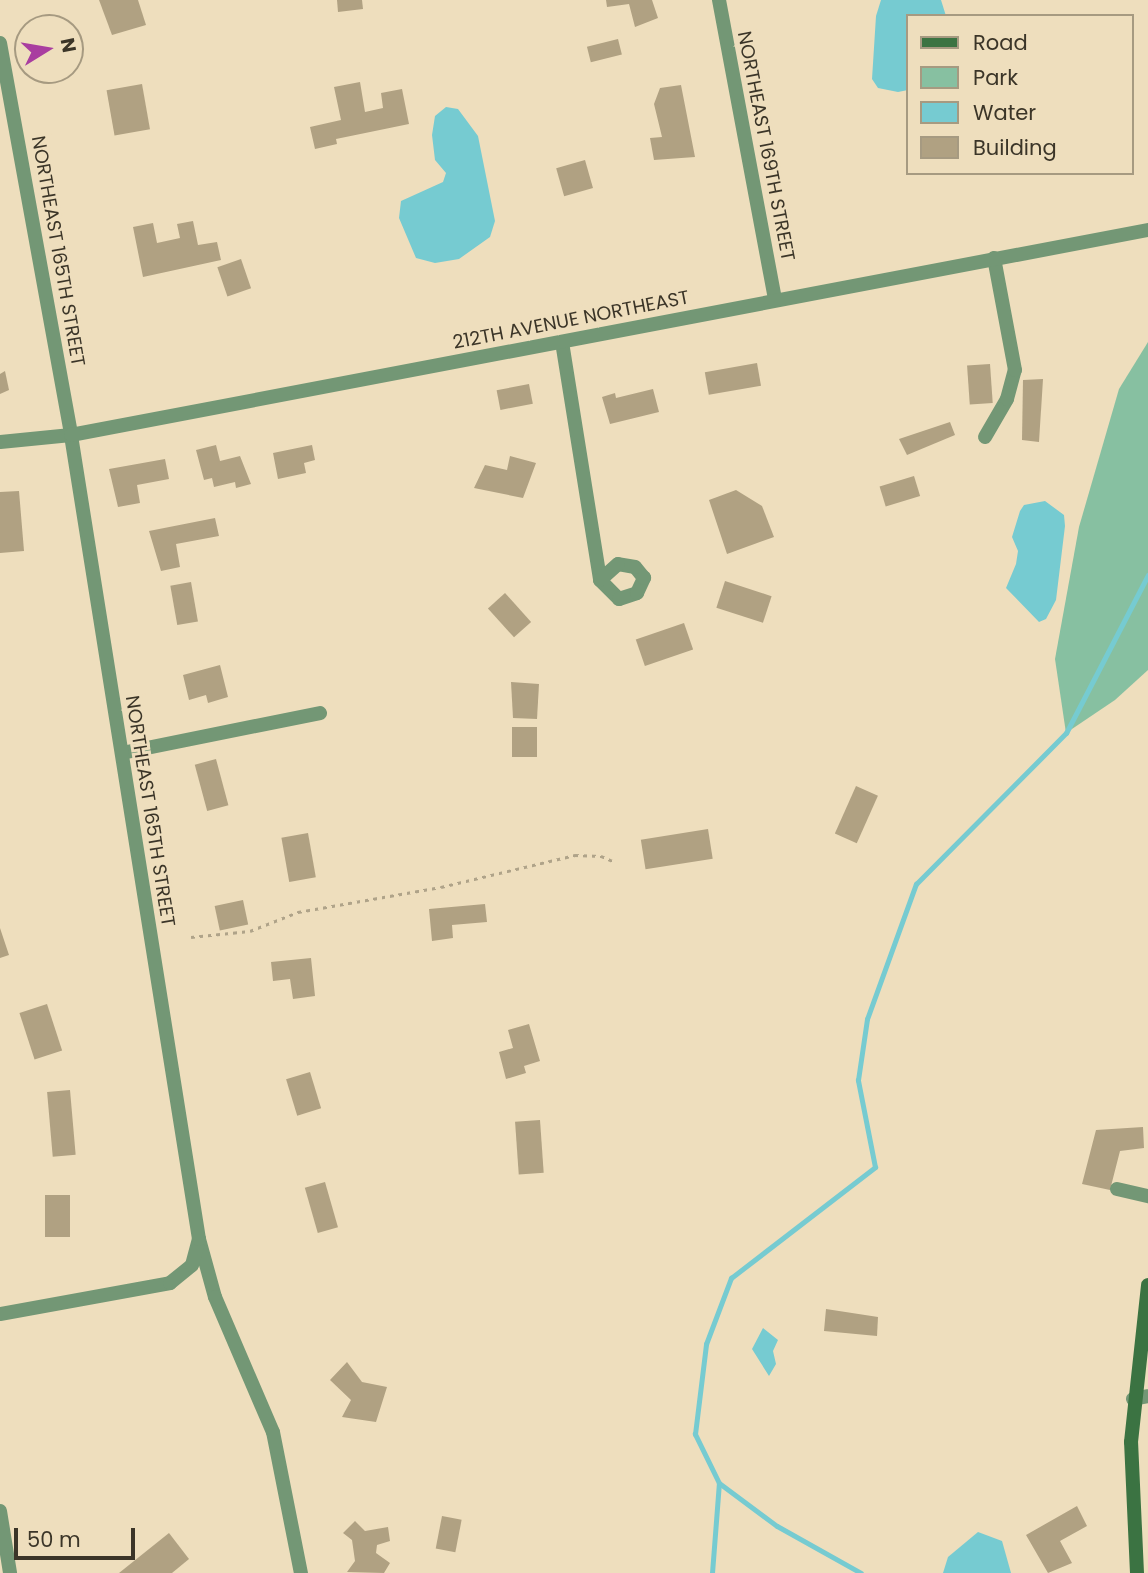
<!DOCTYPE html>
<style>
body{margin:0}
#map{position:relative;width:1148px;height:1573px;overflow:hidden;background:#eedebd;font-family:Poppins,sans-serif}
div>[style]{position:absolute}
.green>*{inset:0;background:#87c0a1}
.water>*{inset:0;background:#76cbd1}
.stream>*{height:5px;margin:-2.5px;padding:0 2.5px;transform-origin:2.5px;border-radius:2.5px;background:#76cbd1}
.building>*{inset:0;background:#b0a182;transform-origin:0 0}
.path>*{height:2.5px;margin-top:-1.25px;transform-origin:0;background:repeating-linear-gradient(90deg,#afa389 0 3.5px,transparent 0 8.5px)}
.minor>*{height:14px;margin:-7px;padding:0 7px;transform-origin:7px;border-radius:7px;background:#739775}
.tertiary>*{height:14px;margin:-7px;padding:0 7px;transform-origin:7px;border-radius:7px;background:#739775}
.secondary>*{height:14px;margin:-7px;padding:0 7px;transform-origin:7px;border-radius:7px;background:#3b7342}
span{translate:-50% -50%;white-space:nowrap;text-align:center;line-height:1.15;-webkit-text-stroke:6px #eedebd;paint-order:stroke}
.street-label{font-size:19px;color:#3b3528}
.legend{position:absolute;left:906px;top:14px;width:228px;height:161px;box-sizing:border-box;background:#eedebd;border:2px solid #a69a81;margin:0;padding:9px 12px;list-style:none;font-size:21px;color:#3b3528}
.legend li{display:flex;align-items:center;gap:14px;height:35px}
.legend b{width:35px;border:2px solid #a69a81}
.north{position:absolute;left:14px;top:14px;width:70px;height:70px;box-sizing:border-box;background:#eedebd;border:2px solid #a69a81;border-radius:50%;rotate:79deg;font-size:19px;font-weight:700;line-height:28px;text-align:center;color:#3b3528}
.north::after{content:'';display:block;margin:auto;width:24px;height:32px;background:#a93ea0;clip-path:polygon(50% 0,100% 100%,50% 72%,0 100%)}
.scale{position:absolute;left:14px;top:1528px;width:121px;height:32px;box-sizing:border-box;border:4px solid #3b3528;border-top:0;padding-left:9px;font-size:21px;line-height:24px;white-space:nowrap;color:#3b3528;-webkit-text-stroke:5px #eedebd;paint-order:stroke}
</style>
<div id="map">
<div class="green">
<div style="clip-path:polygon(1148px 342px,1148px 670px,1115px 700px,1066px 733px,1055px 659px,1079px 527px,1119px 389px)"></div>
</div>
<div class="water">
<div style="clip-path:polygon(881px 0,941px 0,946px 16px,908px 16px,908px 90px,898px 92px,878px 88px,872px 79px,876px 16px)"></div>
<div style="clip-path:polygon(446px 107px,458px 109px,478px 136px,495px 221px,490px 237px,459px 259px,435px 263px,416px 258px,399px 218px,401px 201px,443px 182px,446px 173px,435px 160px,432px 135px,435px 116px)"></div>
<div style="clip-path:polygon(1045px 501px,1064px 515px,1065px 526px,1056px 600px,1046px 619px,1039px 622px,1006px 588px,1016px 564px,1018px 551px,1012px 537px,1020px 511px,1024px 505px)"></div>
<div style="clip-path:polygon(763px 1328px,778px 1340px,773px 1351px,776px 1364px,769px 1376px,752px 1349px)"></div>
<div style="clip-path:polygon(978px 1532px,1002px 1541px,1011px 1573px,943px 1573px,948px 1557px)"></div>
</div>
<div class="stream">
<div style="left:719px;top:1483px;width:72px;rotate:36.6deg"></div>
<div style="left:777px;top:1526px;width:96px;rotate:29.2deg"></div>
<div style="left:712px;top:1573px;width:90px;rotate:-85.6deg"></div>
<div style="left:719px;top:1483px;width:55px;rotate:-116.1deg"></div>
<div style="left:695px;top:1434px;width:91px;rotate:-83deg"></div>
<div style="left:706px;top:1344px;width:71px;rotate:-69.3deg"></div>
<div style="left:731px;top:1278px;width:182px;rotate:-37.6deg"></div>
<div style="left:875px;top:1167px;width:89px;rotate:-101.1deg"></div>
<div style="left:858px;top:1080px;width:62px;rotate:-81.6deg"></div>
<div style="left:867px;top:1019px;width:144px;rotate:-70.1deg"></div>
<div style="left:916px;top:884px;width:213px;rotate:-45.2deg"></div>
<div style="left:1066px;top:733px;width:178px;rotate:-62.6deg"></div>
</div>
<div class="building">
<div style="clip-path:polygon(99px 0,138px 0,146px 25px,112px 35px)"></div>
<div style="clip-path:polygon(337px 0,362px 0,363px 9px,338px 12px)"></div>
<div style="clip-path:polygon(606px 0,652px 0,658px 18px,635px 27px,629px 4px,607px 7px)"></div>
<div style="left:618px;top:39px;width:16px;height:32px;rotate:76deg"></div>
<div style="clip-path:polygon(360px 82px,365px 112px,383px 108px,381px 93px,402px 89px,409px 124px,336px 139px,337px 144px,315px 149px,310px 127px,341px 120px,334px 87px)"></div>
<div style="left:142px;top:84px;width:46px;height:36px;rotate:80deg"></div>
<div style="clip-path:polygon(681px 85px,695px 157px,654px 160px,650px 138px,662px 137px,654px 104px,660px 88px)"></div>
<div style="left:585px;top:160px;width:29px;height:30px;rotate:74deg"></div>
<div style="clip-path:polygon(193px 221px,198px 245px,217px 242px,221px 260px,143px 277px,133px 227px,153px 223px,157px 243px,180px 238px,177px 224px)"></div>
<div style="left:241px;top:259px;width:31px;height:25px;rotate:71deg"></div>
<div style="left:757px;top:363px;width:23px;height:53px;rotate:80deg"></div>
<div style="left:990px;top:364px;width:39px;height:23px;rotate:86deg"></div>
<div style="clip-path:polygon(5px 371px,9px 390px,0 394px,0 374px)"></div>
<div style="clip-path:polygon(1043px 379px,1039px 442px,1022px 440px,1023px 380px)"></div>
<div style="left:529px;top:384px;width:20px;height:33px;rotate:79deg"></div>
<div style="clip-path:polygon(653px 389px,659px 412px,610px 424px,602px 397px,615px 393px,616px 398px)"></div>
<div style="clip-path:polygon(950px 422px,955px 435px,907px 455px,899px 439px)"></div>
<div style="clip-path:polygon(216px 445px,220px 461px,240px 456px,251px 484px,236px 488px,235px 482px,214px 487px,212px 478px,204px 480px,196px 450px)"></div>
<div style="clip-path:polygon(312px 445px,315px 460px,304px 463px,306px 473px,278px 479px,273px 453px)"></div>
<div style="clip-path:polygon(510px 456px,536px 463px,523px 498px,474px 488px,485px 465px,507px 470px)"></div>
<div style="clip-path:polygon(165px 459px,169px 479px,137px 485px,140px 503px,118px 507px,109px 469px)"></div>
<div style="left:914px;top:476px;width:21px;height:36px;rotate:73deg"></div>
<div style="clip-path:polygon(736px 490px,762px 506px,774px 537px,727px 554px,709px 500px)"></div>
<div style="clip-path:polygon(19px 491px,24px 551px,0 553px,0 492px)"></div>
<div style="clip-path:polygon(215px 518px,219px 536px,176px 544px,180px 567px,161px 571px,149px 531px)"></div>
<div style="left:725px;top:581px;width:49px;height:28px;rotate:18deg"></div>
<div style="left:191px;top:582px;width:40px;height:21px;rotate:80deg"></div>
<div style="left:505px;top:593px;width:39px;height:23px;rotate:48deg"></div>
<div style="left:684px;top:623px;width:28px;height:51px;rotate:71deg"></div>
<div style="clip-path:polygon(220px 665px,228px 697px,208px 703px,206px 695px,189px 700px,183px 675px)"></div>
<div style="clip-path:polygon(511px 682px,539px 684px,537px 719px,513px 718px)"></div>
<div style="left:512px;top:727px;width:25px;height:30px"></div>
<div style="left:216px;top:759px;width:48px;height:22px;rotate:75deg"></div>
<div style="left:856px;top:786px;width:24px;height:52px;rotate:24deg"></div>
<div style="left:708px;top:829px;width:30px;height:68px;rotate:81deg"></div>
<div style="left:308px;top:833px;width:45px;height:27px;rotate:80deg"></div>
<div style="left:243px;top:900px;width:25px;height:29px;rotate:78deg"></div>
<div style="clip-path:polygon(485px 904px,487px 922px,452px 925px,453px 938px,432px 941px,429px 909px)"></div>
<div style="clip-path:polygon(0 928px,9px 955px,0 958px)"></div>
<div style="clip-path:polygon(311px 958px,315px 996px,293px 999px,290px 979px,273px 981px,271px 962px)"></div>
<div style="left:47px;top:1004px;width:49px;height:29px;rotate:72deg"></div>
<div style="clip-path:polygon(529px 1024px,540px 1061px,524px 1066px,526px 1073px,506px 1079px,499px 1052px,513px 1048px,508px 1030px)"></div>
<div style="left:310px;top:1072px;width:38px;height:25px;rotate:73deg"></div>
<div style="left:70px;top:1090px;width:65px;height:23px;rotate:85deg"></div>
<div style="left:540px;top:1120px;width:53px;height:25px;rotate:86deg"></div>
<div style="clip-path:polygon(1143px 1127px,1144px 1148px,1120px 1151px,1110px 1190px,1082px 1184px,1096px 1130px)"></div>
<div style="left:325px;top:1182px;width:47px;height:21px;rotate:74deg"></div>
<div style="left:45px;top:1195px;width:25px;height:42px"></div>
<div style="clip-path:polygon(826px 1309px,878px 1317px,877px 1336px,824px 1331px)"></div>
<div style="clip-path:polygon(347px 1362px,362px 1382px,387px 1387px,376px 1422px,342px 1417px,351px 1400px,330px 1380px)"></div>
<div style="clip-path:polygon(1077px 1506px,1087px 1526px,1060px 1541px,1072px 1563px,1048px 1573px,1026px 1535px)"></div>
<div style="left:442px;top:1516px;width:20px;height:33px;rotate:11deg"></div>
<div style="clip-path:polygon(355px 1521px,365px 1531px,388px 1527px,390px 1541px,377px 1545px,376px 1553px,390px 1563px,384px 1573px,347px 1572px,355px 1561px,352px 1540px,343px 1533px)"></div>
<div style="clip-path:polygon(169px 1533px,189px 1559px,172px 1573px,119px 1573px)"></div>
</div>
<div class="path">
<div style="left:191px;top:937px;width:59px;rotate:-5.8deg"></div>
<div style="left:250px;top:931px;width:52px;rotate:-21.6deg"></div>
<div style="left:298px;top:912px;width:145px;rotate:-9.9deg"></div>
<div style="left:441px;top:887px;width:138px;rotate:-13.4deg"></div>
<div style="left:575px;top:855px;width:26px;rotate:2deg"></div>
<div style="left:601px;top:856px;width:13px;rotate:23deg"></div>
</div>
<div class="minor">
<div style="left:719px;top:0;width:305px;rotate:79.4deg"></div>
<div style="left:0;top:43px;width:398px;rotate:79.7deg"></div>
<div style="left:71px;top:435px;width:71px;rotate:174.4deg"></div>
<div style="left:562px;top:342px;width:241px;rotate:80.9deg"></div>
<div style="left:600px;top:580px;width:27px;rotate:45deg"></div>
<div style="left:619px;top:599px;width:19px;rotate:-18deg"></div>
<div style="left:637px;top:593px;width:17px;rotate:-65deg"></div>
<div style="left:644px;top:578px;width:14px;rotate:-129deg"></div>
<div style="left:635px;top:567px;width:17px;rotate:-170deg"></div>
<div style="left:618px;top:564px;width:24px;rotate:138deg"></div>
<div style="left:985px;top:437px;width:44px;rotate:-59.9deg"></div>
<div style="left:1007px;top:399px;width:30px;rotate:-75deg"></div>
<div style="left:1015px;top:370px;width:114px;rotate:-100.6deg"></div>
<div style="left:122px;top:753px;width:202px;rotate:-11.4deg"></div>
<div style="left:1117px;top:1189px;width:32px;rotate:13deg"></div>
<div style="left:199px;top:1239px;width:60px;rotate:74.6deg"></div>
<div style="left:215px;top:1297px;width:147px;rotate:66.8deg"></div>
<div style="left:273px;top:1432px;width:144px;rotate:78.8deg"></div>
<div style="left:1133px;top:1399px;width:15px;rotate:-11deg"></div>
<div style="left:0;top:1511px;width:63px;rotate:80.8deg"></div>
</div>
<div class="tertiary">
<div style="left:0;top:1314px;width:173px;rotate:-10.3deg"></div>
<div style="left:170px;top:1283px;width:28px;rotate:-39deg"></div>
<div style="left:192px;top:1265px;width:27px;rotate:-75deg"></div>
<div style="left:199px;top:1239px;width:814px;rotate:-99.05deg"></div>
<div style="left:71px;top:435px;width:1096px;rotate:-10.78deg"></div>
</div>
<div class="secondary">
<div style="left:1137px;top:1573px;width:131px;rotate:-92.6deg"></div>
<div style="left:1131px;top:1442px;width:158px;rotate:-83.8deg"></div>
</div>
<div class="street-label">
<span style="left:766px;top:146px;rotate:79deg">NORTHEAST 169TH STREET</span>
<span style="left:58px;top:251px;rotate:80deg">NORTHEAST 165TH STREET</span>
<span style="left:571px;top:320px;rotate:-11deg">212TH AVENUE NORTHEAST</span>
<span style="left:150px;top:811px;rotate:81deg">NORTHEAST 165TH STREET</span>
</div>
<ul class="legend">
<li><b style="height:9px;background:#3b7342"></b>Road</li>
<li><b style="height:19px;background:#87c0a1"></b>Park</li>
<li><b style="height:19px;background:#76cbd1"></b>Water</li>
<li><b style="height:19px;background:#b0a182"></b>Building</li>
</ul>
<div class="north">N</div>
<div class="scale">50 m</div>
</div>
